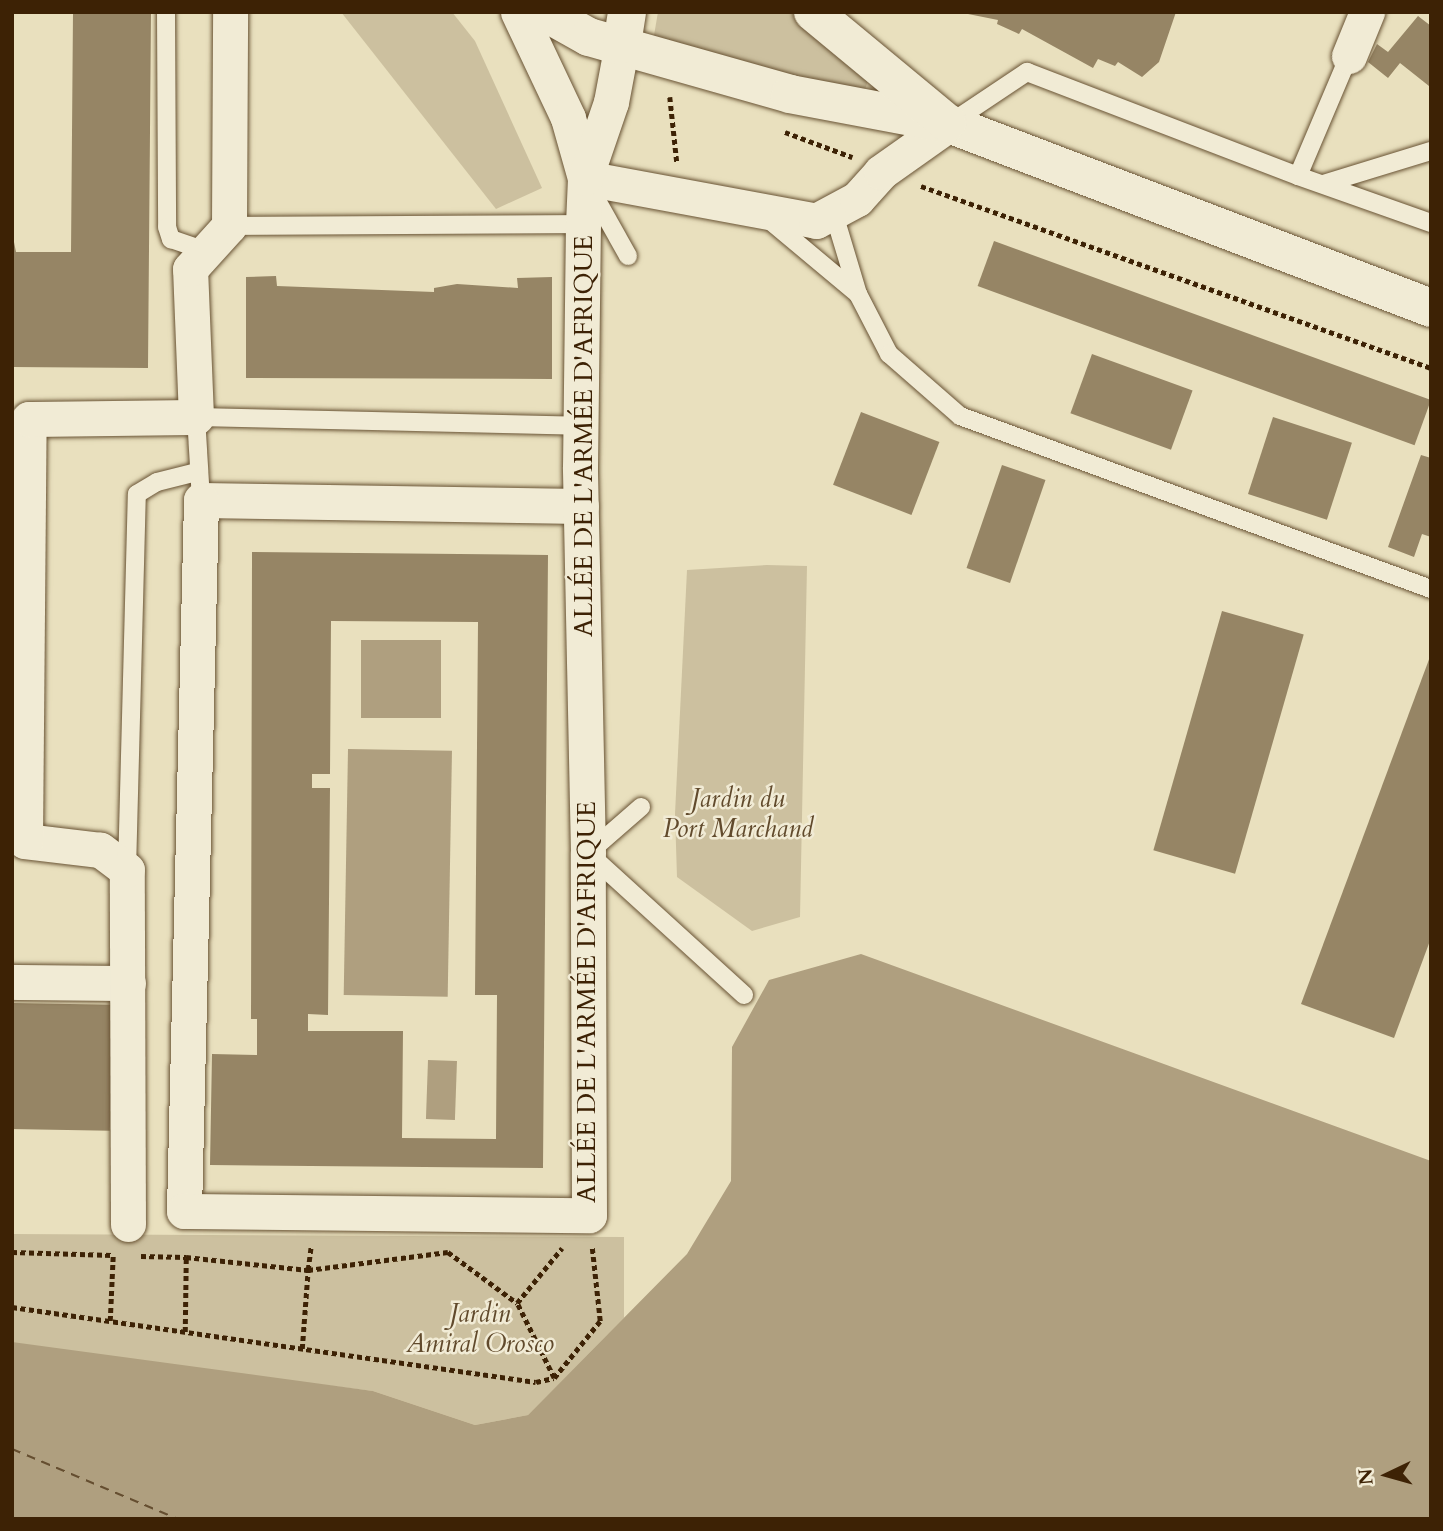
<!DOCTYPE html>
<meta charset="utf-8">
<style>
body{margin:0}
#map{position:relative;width:1443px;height:1531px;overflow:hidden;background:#e9e0be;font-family:Cardo,serif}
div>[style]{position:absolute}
.green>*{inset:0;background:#ccc09f}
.water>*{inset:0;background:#af9f7f;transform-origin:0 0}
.ferry>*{height:2px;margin-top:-1px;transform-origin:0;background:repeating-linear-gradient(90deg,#654e30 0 9px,transparent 0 16px)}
.building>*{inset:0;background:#968565;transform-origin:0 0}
.path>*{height:4.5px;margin-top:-2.25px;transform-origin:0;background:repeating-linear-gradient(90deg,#3d2205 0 5px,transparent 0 8.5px)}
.roads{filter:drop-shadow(0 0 2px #685233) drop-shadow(0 0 2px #685233)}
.service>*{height:18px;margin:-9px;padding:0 9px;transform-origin:9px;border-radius:9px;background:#f1ebd5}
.minor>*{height:35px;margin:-17.5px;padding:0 17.5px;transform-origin:17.5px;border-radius:17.5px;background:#f1ebd5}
.secondary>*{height:38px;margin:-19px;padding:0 19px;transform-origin:19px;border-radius:19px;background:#f1ebd5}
span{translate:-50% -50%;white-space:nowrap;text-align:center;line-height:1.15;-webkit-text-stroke:5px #f1ebd5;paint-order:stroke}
.street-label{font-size:26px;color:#3d2205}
.park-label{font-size:26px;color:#614a2c;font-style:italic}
.frame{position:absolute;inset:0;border:14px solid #3d2205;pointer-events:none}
.north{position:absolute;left:1352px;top:1440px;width:70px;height:70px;-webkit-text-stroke:5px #f1ebd5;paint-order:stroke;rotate:265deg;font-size:19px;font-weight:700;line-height:28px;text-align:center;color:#3d2205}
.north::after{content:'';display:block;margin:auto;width:24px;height:32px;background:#3d2205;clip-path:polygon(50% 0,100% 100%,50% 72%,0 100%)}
</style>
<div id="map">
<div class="green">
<div style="clip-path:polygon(341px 12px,452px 12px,475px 41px,542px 188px,496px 209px)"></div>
<div style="clip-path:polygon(658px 12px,813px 12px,874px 63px,859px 107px,651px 53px)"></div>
<div style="clip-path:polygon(767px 565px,807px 566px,800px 917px,752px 931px,677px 877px,675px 814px,687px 570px)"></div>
<div style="clip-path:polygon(12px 1234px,624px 1237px,624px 1318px,528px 1415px,475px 1425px,373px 1391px,12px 1346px)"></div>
</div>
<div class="water">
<div style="left:361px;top:640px;width:80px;height:78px"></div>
<div style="left:348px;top:749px;width:104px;height:246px;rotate:1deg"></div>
<div style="clip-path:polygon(861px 954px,1431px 1161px,1431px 1519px,12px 1519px,12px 1342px,373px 1391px,475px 1425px,528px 1415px,687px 1254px,731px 1181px,732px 1047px,769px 980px)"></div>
<div style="left:428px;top:1060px;width:29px;height:59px;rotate:2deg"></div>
</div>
<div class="ferry">
<div style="left:12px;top:1449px;width:180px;rotate:22.9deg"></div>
</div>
<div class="building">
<div style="clip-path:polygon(73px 12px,151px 12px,148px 368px,12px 367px,12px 232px,16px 252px,71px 252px)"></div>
<div style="clip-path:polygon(958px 12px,1176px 12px,1159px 62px,1142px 77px,1118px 62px,1115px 66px,1098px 59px,1093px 68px,1022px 29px,1019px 34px,997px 24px,998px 20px)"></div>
<div style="clip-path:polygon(1418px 16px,1431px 26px,1429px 86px,1400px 63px,1388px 78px,1368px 62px,1377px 44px,1388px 52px)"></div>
<div style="left:994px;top:241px;width:465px;height:48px;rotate:20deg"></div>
<div style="clip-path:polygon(276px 276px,277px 286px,434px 292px,434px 288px,457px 284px,518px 288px,517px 278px,552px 277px,552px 379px,246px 378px,246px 277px)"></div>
<div style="left:1092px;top:354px;width:107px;height:63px;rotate:20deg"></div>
<div style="left:861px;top:412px;width:84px;height:78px;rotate:21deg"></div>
<div style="left:1273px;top:417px;width:83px;height:81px;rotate:18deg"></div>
<div style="clip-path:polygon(1421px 455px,1431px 458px,1431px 537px,1422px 534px,1414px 557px,1388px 547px)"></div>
<div style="left:1002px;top:465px;width:46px;height:109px;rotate:19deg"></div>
<div style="clip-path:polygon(evenodd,252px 552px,548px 555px,543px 1168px,210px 1165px,212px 1054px,257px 1055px,257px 1019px,251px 1019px,252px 552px,331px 621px,478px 622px,475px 995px,497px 995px,496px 1139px,402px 1138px,403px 1031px,308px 1031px,308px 1014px,328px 1015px,330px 788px,312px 788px,312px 774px,330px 774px,331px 621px)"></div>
<div style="left:1222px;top:611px;width:85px;height:249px;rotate:16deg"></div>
<div style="clip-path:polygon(1431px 654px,1431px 938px,1394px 1038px,1301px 1004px)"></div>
<div style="left:12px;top:1003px;width:100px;height:126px;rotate:1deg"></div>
</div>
<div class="path">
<div style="left:670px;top:97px;width:65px;rotate:83.9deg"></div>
<div style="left:785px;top:132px;width:72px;rotate:20.5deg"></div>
<div style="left:921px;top:186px;width:542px;rotate:19.64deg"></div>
<div style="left:12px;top:1252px;width:100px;rotate:1.7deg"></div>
<div style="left:141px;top:1256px;width:45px;rotate:1.3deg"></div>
<div style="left:12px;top:1307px;width:529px;rotate:8.15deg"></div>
<div style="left:536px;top:1382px;width:18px;rotate:-13deg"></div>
<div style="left:554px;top:1378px;width:84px;rotate:-116.3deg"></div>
<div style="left:517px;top:1303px;width:71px;rotate:-50.7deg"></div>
<div style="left:110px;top:1321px;width:66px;rotate:-87.4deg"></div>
<div style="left:185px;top:1332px;width:75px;rotate:-89.2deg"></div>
<div style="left:186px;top:1257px;width:123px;rotate:6.1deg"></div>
<div style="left:308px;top:1270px;width:24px;rotate:-83deg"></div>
<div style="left:302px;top:1349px;width:79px;rotate:-85.7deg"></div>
<div style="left:308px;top:1270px;width:141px;rotate:-7.3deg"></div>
<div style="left:448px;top:1252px;width:86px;rotate:36.5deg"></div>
<div style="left:554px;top:1378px;width:73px;rotate:-51.1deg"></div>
<div style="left:600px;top:1321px;width:74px;rotate:-96.2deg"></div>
</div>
<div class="roads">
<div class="service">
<div style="left:166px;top:12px;width:215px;rotate:89.7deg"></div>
<div style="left:167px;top:227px;width:13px;rotate:72deg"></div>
<div style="left:171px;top:239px;width:37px;rotate:19deg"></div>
<div style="left:949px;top:124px;width:94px;rotate:-33.7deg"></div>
<div style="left:1027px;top:72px;width:290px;rotate:21deg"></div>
<div style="left:1298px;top:176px;width:130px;rotate:-67deg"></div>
<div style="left:1298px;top:176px;width:141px;rotate:19.5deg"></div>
<div style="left:1323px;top:184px;width:113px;rotate:-17deg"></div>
<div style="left:590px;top:188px;width:78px;rotate:60.8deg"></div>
<div style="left:767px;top:218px;width:119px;rotate:39.9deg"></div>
<div style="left:858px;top:294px;width:84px;rotate:-106.7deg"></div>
<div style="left:229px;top:226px;width:354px;rotate:-0.3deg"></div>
<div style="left:858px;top:294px;width:68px;rotate:62.7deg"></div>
<div style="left:889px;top:354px;width:94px;rotate:41.1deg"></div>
<div style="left:960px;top:416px;width:502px;rotate:20.17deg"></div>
<div style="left:201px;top:500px;width:83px;rotate:-93.4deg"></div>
<div style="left:196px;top:417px;width:385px;rotate:1.3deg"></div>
<div style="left:641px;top:807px;width:70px;rotate:139deg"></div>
<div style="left:588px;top:853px;width:211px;rotate:42.3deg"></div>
<div style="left:127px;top:870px;width:376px;rotate:-88.5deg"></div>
<div style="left:137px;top:494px;width:23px;rotate:-31deg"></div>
<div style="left:157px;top:482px;width:41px;rotate:-14deg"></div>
</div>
<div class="minor">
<div style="left:518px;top:12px;width:117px;rotate:64.7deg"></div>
<div style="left:568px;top:118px;width:62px;rotate:74.2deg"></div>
<div style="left:1349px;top:56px;width:48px;rotate:-67.8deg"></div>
<div style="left:585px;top:178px;width:235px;rotate:10.5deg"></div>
<div style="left:816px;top:221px;width:47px;rotate:-28.2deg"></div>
<div style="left:857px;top:199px;width:36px;rotate:-48deg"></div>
<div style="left:881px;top:172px;width:83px;rotate:-35.2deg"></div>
<div style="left:581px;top:506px;width:380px;rotate:-179.1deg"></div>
<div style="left:201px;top:500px;width:711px;rotate:91.37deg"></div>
<div style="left:184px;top:1211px;width:405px;rotate:0.6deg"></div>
<div style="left:589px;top:1215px;width:362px;rotate:-90.2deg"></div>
<div style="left:588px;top:853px;width:386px;rotate:-91.2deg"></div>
<div style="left:580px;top:467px;width:243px;rotate:-89.3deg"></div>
<div style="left:583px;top:224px;width:46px;rotate:-87.5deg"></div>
<div style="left:585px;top:178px;width:80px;rotate:-71.1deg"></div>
<div style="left:611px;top:102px;width:59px;rotate:-79.3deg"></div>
<div style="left:12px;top:982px;width:116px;rotate:0.5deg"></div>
<div style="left:128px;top:1224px;width:354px;rotate:-90.2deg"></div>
<div style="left:127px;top:870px;width:34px;rotate:-143deg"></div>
<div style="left:100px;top:850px;width:76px;rotate:-173.2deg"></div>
<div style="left:25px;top:841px;width:422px;rotate:-89.5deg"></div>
<div style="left:29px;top:419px;width:167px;rotate:-0.7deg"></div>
<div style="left:196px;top:417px;width:148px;rotate:-92.3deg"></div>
<div style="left:190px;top:269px;width:58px;rotate:-47.8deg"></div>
<div style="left:229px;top:226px;width:214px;rotate:-89.7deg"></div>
</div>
<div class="secondary">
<div style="left:544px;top:12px;width:51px;rotate:29.1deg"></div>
<div style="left:589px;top:37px;width:209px;rotate:15.8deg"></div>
<div style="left:790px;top:94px;width:162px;rotate:10.7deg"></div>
<div style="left:949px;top:124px;width:516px;rotate:20.89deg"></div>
<div style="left:813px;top:12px;width:174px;rotate:39.6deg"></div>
<div style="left:622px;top:44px;width:32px;rotate:-81deg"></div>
</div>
</div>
<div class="street-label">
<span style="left:584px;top:436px;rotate:-90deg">ALLÉE DE L'ARMÉE D'AFRIQUE</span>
<span style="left:587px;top:1002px;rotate:-90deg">ALLÉE DE L'ARMÉE D'AFRIQUE</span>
</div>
<div class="park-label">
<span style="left:738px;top:814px">Jardin du<br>Port Marchand</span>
<span style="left:480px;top:1329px">Jardin<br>Amiral Orosco</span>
</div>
<div class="frame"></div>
<div class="north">N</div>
</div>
